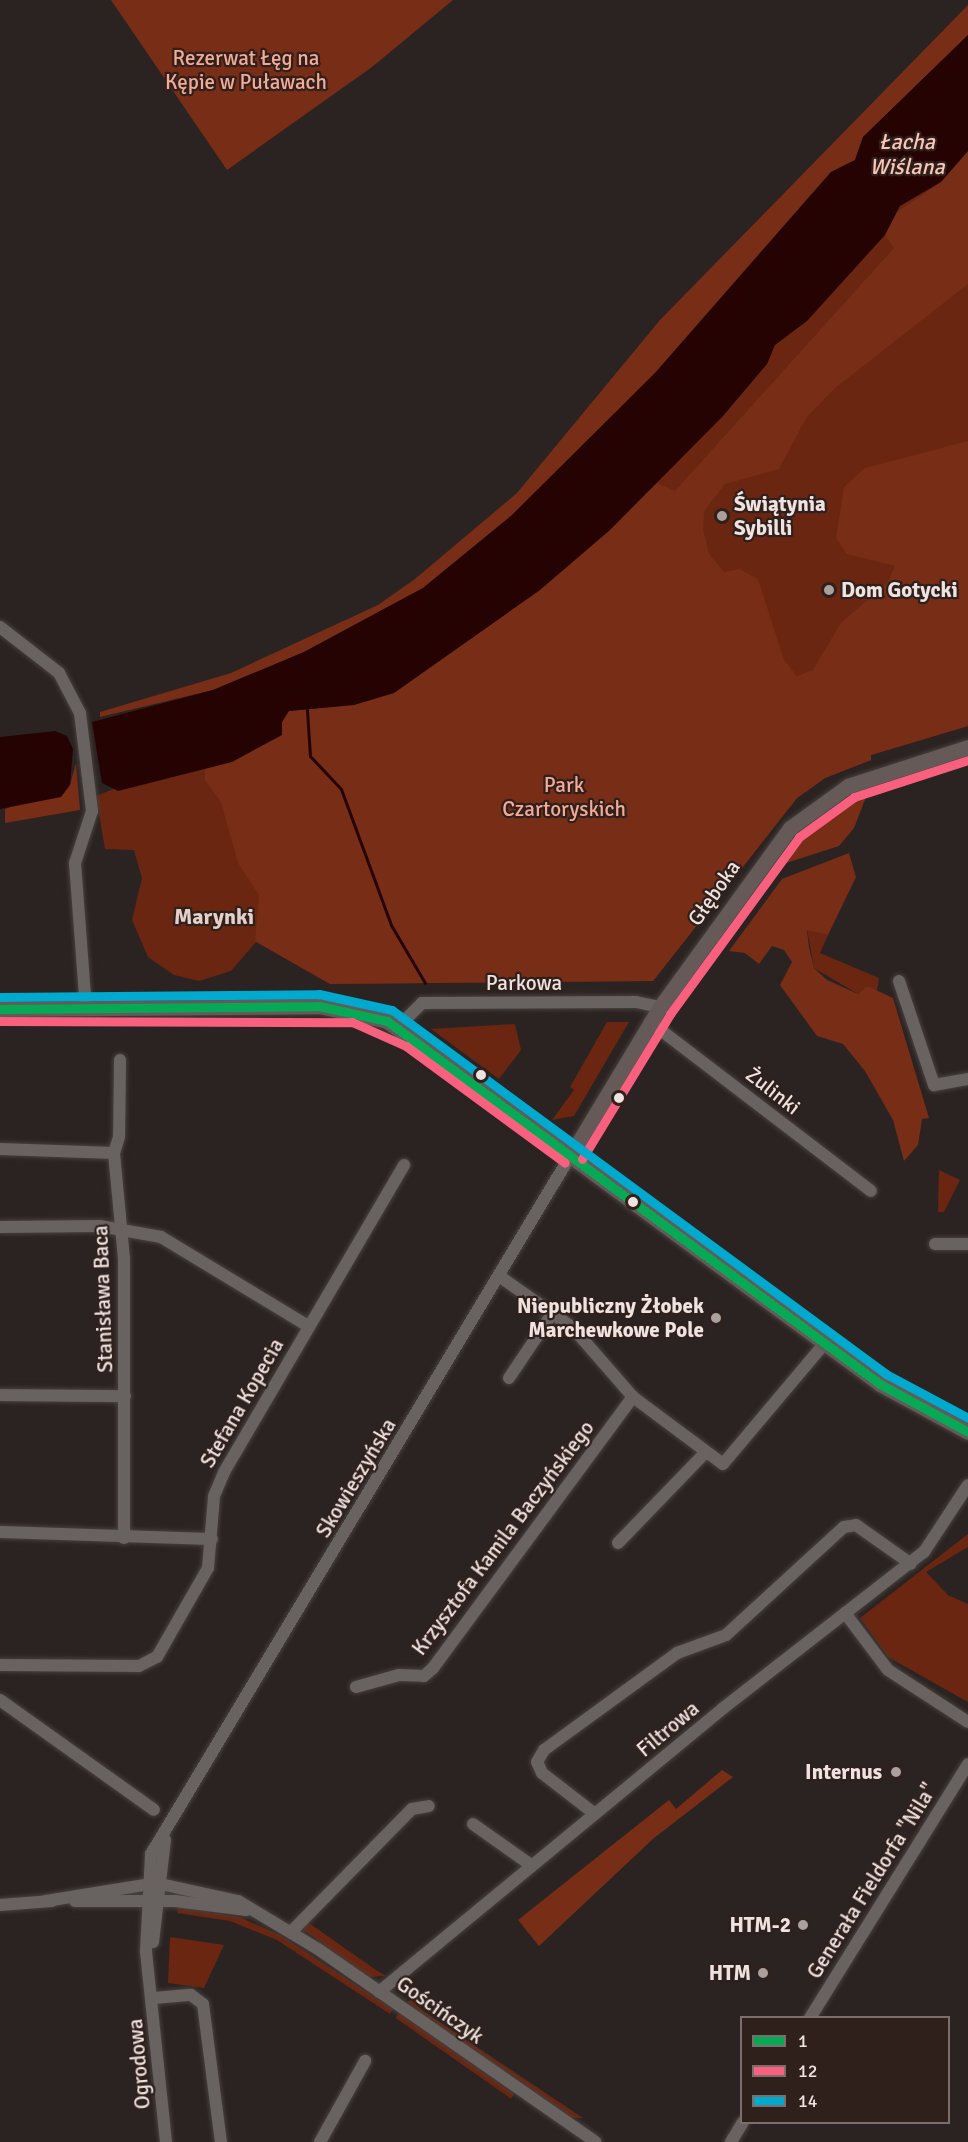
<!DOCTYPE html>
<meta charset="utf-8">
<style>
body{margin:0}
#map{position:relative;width:968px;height:2142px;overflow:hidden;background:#2b2321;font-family:Signika,sans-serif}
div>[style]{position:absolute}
.green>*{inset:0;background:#6a2611;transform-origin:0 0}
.forest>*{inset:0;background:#782d17}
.water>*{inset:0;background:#260303}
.stream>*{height:3px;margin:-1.5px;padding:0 1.5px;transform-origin:1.5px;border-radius:1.5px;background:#260303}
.roads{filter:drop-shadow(0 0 2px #47403e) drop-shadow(0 0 2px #47403e)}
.minor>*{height:12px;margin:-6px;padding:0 6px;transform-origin:6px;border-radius:6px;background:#686260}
.major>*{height:15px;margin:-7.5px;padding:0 7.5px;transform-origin:7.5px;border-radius:7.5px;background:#655a58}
.bus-1>*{height:9px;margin:-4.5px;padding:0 4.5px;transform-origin:4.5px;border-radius:4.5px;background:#06aa56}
.bus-2>*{height:9px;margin:-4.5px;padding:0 4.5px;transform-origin:4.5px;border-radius:4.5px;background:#f8607d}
.bus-3>*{height:9px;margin:-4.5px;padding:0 4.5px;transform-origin:4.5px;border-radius:4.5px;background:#00a9ce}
.dots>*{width:16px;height:16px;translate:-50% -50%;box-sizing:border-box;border:3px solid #30201c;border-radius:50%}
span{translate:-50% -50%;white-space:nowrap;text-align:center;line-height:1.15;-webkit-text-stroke:4.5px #30201c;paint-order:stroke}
.park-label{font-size:21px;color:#f4aa96}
.poi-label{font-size:21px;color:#eee3e0;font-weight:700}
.left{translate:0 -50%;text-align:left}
.right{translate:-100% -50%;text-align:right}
.street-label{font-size:21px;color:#eee3e0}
.water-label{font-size:22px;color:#f9c6b8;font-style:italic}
.neighbourhood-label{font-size:22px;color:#e4cfc9;font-weight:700}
.legend{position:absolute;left:740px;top:2016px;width:210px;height:108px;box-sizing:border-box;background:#30201c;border:2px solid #7c6e6a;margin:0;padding:8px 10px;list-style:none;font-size:18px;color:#eee3e0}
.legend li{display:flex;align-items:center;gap:12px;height:30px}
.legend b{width:30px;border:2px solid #7c6e6a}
</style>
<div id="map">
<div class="green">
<div style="clip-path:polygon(968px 118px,968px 726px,871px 755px,871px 760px,825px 778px,797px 798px,653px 981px,330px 984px,256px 942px,231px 971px,199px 981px,174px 975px,148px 957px,132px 920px,142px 878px,134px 850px,105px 849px,96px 796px,327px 704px)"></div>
<div style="clip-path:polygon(807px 929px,828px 935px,820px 953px,879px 978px,877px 991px,867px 986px,858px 994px,814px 968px)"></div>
<div style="clip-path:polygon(607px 1022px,629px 1022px,574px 1116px,552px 1120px,574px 1090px,570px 1087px)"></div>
<div style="clip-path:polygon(515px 1024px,521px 1050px,499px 1079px,431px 1029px)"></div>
<div style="clip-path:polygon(939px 1170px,960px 1180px,944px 1212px,938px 1212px)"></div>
<div style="clip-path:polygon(968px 1534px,968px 1547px,926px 1572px,948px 1595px,968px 1604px,968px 1702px,888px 1657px,860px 1618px)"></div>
<div style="clip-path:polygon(178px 1907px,239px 1917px,280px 1935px,393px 2009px,390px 2014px,277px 1940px,230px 1921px,177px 1913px)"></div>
<div style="clip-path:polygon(306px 1921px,373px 1968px,386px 1976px,368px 1977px,304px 1930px)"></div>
<div style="clip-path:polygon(170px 1937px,224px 1945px,204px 1988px,168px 1983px)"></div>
<div style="clip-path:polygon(411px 1999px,423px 2011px,583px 2118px,572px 2118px,419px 2012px,407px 2003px)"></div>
<div style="left:399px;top:2013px;width:141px;height:6px;rotate:35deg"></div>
</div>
<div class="forest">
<div style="clip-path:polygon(111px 0,453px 0,372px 67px,227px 170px)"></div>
<div style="clip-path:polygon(968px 5px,968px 35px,863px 137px,855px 160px,831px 172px,655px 373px,512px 515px,423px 588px,304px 652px,213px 690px,100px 717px,100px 712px,231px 673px,378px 605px,415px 579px,517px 493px,660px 320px)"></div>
<div style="clip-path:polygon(968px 151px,968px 284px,835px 388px,806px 418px,779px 469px,725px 484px,704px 511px,703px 529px,709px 554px,724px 572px,739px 569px,758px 579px,784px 660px,797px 676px,813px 670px,841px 623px,888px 582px,895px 566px,847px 554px,836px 538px,844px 487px,865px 468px,968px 441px,968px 726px,871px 755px,871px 760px,825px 778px,797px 798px,653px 981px,330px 984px,255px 941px,259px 895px,238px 863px,221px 802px,205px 780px,205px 765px,232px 762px,289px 711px,354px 705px,394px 693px,540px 590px,657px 483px,675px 491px,894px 248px,885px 235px,890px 217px,941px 182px)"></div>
<div style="clip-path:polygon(76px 763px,80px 810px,5px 823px,5px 809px,70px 785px)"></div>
<div style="clip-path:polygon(868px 792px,854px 828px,839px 846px,777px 866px,801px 833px,824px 814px)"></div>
<div style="clip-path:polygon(849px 853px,856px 877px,828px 935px,807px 930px,809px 948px,814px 968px,827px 980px,858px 994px,867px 986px,893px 998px,929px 1118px,922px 1119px,918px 1145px,904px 1161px,893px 1120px,865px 1071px,843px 1044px,817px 1036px,780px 985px,792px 962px,784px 950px,772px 946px,759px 964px,745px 953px,729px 951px,782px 879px)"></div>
<div style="clip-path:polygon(722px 1770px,733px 1777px,654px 1838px,539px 1946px,518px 1920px,669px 1800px,676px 1809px)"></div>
</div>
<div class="water">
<div style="clip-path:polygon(968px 35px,968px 151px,941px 182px,900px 206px,885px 235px,807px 321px,775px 345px,767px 364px,723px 416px,610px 530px,540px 590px,394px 693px,354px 705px,289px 711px,282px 722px,282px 735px,232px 762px,118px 791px,102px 783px,92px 722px,213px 690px,304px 652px,423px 588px,512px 515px,655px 373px,831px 172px,855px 160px,863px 137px)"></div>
<div style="clip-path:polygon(55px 731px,67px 736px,73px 749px,70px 785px,61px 797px,0 809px,0 737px)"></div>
</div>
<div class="stream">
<div style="left:307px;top:710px;width:46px;rotate:86.3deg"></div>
<div style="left:310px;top:756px;width:45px;rotate:46.8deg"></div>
<div style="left:341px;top:789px;width:145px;rotate:69.8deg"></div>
<div style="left:391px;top:925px;width:67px;rotate:59.6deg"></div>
</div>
<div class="roads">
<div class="minor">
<div style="left:0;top:627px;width:75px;rotate:37.9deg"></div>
<div style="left:59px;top:673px;width:45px;rotate:62.3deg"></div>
<div style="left:80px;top:713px;width:99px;rotate:83deg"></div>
<div style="left:92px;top:811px;width:55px;rotate:108.1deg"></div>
<div style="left:75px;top:863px;width:145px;rotate:85.7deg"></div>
<div style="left:899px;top:981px;width:110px;rotate:71.4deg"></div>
<div style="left:934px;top:1085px;width:35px;rotate:-10deg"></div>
<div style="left:650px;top:1022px;width:278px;rotate:37.4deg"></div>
<div style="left:398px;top:1027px;width:34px;rotate:-45deg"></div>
<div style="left:422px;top:1003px;width:214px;rotate:-0.3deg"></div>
<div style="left:636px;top:1002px;width:25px;rotate:12deg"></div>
<div style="left:120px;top:1060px;width:77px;rotate:90.7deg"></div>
<div style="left:119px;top:1137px;width:17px;rotate:107deg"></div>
<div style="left:114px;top:1153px;width:105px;rotate:84.6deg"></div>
<div style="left:124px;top:1258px;width:280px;rotate:90deg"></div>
<div style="left:0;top:1149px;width:114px;rotate:2deg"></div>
<div style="left:0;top:1227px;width:100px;rotate:-0.6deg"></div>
<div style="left:100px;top:1226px;width:62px;rotate:10.2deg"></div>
<div style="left:161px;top:1237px;width:172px;rotate:31.2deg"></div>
<div style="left:935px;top:1244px;width:33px"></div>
<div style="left:499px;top:1276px;width:90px;rotate:35.1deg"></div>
<div style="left:573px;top:1328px;width:91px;rotate:49deg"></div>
<div style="left:633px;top:1397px;width:112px;rotate:36.7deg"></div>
<div style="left:723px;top:1464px;width:158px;rotate:-49.9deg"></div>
<div style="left:509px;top:1378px;width:77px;rotate:-56.1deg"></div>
<div style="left:0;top:1395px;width:125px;rotate:0.5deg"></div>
<div style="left:0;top:1532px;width:212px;rotate:1.9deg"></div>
<div style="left:618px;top:1543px;width:125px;rotate:-46deg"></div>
<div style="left:845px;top:1613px;width:71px;rotate:53deg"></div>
<div style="left:888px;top:1670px;width:95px;rotate:33deg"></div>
<div style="left:0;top:1665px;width:139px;rotate:0.4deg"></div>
<div style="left:139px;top:1666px;width:20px;rotate:-27deg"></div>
<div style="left:157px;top:1657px;width:103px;rotate:-60.2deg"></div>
<div style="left:208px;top:1568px;width:72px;rotate:-85.2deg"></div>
<div style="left:214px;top:1496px;width:26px;rotate:-67deg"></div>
<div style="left:224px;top:1472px;width:356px;rotate:-59.6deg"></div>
<div style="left:356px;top:1687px;width:45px;rotate:-15.6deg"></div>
<div style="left:399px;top:1675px;width:25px;rotate:2deg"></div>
<div style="left:424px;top:1676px;width:12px;rotate:-42deg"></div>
<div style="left:433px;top:1668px;width:337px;rotate:-53.6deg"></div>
<div style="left:0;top:1700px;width:189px;rotate:35.5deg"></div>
<div style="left:595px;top:1814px;width:67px;rotate:-142.3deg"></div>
<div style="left:542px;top:1773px;width:12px;rotate:-114deg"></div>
<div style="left:537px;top:1762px;width:14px;rotate:-60deg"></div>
<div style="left:544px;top:1750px;width:165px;rotate:-36.1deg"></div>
<div style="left:677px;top:1653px;width:52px;rotate:-20.2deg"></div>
<div style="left:726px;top:1635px;width:160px;rotate:-42.5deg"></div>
<div style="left:844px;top:1527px;width:12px;rotate:-9deg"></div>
<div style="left:856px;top:1525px;width:67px;rotate:35.3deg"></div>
<div style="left:473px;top:1824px;width:71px;rotate:35.3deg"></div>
<div style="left:46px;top:1901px;width:111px;rotate:-9.3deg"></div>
<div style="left:156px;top:1883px;width:84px;rotate:12.4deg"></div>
<div style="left:238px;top:1901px;width:93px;rotate:31deg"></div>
<div style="left:318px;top:1949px;width:338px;rotate:34.8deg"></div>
<div style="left:75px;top:1901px;width:100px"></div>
<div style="left:175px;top:1901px;width:72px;rotate:7.2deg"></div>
<div style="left:0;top:1905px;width:52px;rotate:-4.4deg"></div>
<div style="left:292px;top:1931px;width:171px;rotate:-45.5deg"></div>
<div style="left:412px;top:1809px;width:17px;rotate:-10deg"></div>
<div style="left:153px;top:1942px;width:103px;rotate:-83.3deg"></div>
<div style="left:379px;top:1992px;width:445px;rotate:-39.5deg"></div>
<div style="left:722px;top:1709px;width:256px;rotate:-37.9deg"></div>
<div style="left:924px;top:1552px;width:80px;rotate:-56.7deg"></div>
<div style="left:154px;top:1998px;width:37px;rotate:-5deg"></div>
<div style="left:191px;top:1995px;width:15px;rotate:37deg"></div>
<div style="left:203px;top:2004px;width:139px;rotate:82.6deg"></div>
<div style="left:810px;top:2018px;width:299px;rotate:-58.1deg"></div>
<div style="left:166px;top:2142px;width:192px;rotate:-96deg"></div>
<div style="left:146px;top:1951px;width:97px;rotate:-87deg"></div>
<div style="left:151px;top:1854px;width:818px;rotate:-59.01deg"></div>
<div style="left:320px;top:2142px;width:93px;rotate:-60.9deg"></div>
<div style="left:731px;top:2142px;width:23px;rotate:-59deg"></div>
</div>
<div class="major">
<div style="left:0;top:1009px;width:319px;rotate:-0.5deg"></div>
<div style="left:319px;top:1006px;width:70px;rotate:12.4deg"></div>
<div style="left:387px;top:1021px;width:612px;rotate:36.36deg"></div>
<div style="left:880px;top:1384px;width:100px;rotate:28.6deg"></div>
<div style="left:572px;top:1153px;width:170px;rotate:-58.9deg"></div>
<div style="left:660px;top:1007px;width:221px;rotate:-54deg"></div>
<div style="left:790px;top:828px;width:72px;rotate:-35.9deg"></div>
<div style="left:848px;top:786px;width:126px;rotate:-18deg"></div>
</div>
</div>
<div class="bus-1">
<div style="left:0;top:1009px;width:319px;rotate:-0.5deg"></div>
<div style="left:319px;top:1006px;width:70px;rotate:12.4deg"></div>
<div style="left:387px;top:1021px;width:612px;rotate:36.36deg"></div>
<div style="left:880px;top:1384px;width:100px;rotate:28.6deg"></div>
</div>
<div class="bus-2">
<div style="left:0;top:1021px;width:352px;rotate:0.2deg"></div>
<div style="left:352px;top:1022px;width:59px;rotate:24deg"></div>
<div style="left:406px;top:1046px;width:197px;rotate:36.3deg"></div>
<div style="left:582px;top:1159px;width:170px;rotate:-58.7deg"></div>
<div style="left:670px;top:1014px;width:219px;rotate:-53.9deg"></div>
<div style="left:799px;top:837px;width:68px;rotate:-36deg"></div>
<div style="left:854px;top:797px;width:120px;rotate:-18deg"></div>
</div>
<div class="bus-3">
<div style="left:0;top:997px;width:319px;rotate:-0.5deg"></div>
<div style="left:319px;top:994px;width:75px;rotate:12.4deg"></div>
<div style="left:392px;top:1010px;width:614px;rotate:36.38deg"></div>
<div style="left:886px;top:1374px;width:93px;rotate:28.2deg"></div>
</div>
<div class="dots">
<div style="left:722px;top:516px;background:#aaa09d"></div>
<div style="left:829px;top:590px;background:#aaa09d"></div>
<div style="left:481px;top:1075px;background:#eee3e0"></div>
<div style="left:619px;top:1098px;background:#eee3e0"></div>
<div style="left:633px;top:1202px;background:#eee3e0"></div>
<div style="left:716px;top:1318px;background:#aaa09d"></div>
<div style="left:896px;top:1772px;background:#aaa09d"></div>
<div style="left:803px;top:1925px;background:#aaa09d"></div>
<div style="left:763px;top:1973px;background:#aaa09d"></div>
</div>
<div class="park-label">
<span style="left:246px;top:70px">Rezerwat Łęg na<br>Kępie w Puławach</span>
<span style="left:564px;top:797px">Park<br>Czartoryskich</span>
</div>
<div class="poi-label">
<span class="left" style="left:734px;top:516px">Świątynia<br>Sybilli</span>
<span class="left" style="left:841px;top:590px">Dom Gotycki</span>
<span class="right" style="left:704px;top:1318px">Niepubliczny Żłobek<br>Marchewkowe Pole</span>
<span class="right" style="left:882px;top:1772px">Internus</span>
<span class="right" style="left:791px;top:1925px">HTM-2</span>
<span class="right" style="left:751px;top:1973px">HTM</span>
</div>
<div class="street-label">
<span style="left:714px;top:893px;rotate:-55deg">Głęboka</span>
<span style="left:524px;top:983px">Parkowa</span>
<span style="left:773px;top:1091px;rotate:38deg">Żulinki</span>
<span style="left:103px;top:1299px;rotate:-92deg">Stanisława Baca</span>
<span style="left:242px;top:1403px;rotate:-60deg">Stefana Kopecia</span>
<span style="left:356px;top:1478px;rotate:-59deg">Skowieszyńska</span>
<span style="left:503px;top:1538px;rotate:-53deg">Krzysztofa Kamila Baczyńskiego</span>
<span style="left:668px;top:1729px;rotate:-40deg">Filtrowa</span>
<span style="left:872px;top:1881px;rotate:-58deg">Generała Fieldorfa "Nila"</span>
<span style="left:440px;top:2010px;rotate:35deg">Gościńczyk</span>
<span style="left:139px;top:2064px;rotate:-95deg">Ogrodowa</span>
</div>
<div class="water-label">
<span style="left:907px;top:154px">Łacha<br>Wiślana</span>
</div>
<div class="neighbourhood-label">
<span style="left:214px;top:917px">Marynki</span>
</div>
<ul class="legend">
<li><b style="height:8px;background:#06aa56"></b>1</li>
<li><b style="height:8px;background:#f8607d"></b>12</li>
<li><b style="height:8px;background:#00a9ce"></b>14</li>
</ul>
</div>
